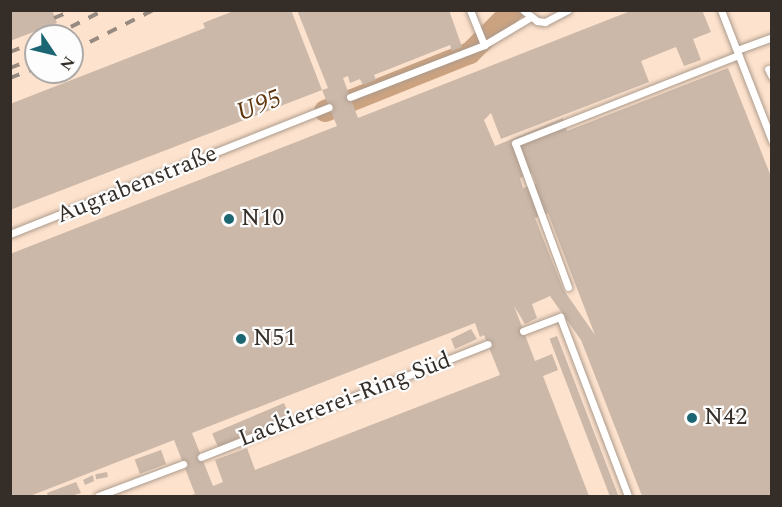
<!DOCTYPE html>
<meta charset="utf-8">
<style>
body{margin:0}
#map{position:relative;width:782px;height:507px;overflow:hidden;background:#fcece0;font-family:Spectral,serif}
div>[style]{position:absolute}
.built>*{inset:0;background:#fde2cd}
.river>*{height:22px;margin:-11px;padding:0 11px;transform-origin:11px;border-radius:11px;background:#cba381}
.building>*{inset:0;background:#cbb8a9;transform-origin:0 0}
.roads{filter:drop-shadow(0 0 2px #ac9a8b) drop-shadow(0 0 2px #ac9a8b)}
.lane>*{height:7px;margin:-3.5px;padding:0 3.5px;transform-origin:3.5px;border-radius:3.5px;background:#fff}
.rail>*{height:4px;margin-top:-2px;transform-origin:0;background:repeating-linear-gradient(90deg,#968a81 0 10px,transparent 0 20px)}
.dots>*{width:16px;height:16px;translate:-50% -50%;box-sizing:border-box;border:3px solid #fdfdfd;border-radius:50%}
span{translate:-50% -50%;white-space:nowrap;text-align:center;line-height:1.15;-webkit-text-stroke:4.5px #fdfdfd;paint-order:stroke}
.street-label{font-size:24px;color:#352e28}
.poi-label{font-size:24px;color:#352e28}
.left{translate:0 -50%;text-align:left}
.water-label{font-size:26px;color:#5f370f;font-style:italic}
.frame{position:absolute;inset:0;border:12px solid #352e28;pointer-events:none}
.north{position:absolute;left:24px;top:24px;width:60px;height:60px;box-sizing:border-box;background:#fdfdfd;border:2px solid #adaaa8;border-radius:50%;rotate:125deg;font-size:16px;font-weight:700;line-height:24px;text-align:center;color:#352e28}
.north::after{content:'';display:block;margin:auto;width:21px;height:27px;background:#1c6572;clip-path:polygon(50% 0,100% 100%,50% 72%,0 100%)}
</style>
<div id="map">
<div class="built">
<div style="clip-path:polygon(evenodd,10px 11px,771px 11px,771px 496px,11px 496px,10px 11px,36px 36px,72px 36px,72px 72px,36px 72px,36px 36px)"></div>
</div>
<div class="river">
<div style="left:325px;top:111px;width:156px;rotate:-21.8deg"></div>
<div style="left:470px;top:53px;width:61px;rotate:-45deg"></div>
</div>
<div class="building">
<div style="clip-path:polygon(10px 10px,52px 10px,57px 23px,10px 41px)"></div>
<div style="clip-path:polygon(236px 10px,291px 10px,322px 90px,10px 210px,10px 104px,205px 28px,203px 23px)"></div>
<div style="clip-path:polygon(evenodd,297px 10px,449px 10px,462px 47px,452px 51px,450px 45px,374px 75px,376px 80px,363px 85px,360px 79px,350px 83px,348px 76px,343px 78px,358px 118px,633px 10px,702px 10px,711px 32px,693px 39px,701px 60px,684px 66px,676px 47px,641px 61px,649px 82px,501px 139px,491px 113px,484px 120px,495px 146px,563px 118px,567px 131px,728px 68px,772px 179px,772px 496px,642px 496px,581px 340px,550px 296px,532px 304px,537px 318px,525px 324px,514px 306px,535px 361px,552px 354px,558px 370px,543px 376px,589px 496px,188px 496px,195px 494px,174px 440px,30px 496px,10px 496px,10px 254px,337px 126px,322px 90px,328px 88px,297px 10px,532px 173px,536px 184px,523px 188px,520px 178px,532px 173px,297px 10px,548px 213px,595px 335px,563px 289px,535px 218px,548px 213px,297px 10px,475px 323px,480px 337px,484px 335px,500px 375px,255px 470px,247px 448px,215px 460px,223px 482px,213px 486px,192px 433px,475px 323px)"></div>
<div style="clip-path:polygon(471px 329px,477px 339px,455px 349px,451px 339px)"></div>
<div style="left:557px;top:336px;width:172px;height:8px;rotate:69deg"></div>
<div style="left:284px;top:403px;width:15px;height:78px;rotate:67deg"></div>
<div style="left:161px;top:450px;width:15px;height:28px;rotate:70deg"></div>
<div style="left:107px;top:472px;width:5px;height:12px;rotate:79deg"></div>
<div style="clip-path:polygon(93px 475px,94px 481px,85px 485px,83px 480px)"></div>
<div style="clip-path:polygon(76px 482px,81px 493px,71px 496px,48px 496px,47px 493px)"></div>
</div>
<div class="roads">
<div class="lane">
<div style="left:470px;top:10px;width:38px;rotate:68deg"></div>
<div style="left:523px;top:10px;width:18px;rotate:38deg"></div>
<div style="left:537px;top:21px;width:8px;rotate:7deg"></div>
<div style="left:545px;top:22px;width:26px;rotate:-28deg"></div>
<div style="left:721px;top:10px;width:141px;rotate:68.7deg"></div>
<div style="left:737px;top:50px;width:37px;rotate:-20deg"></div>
<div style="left:768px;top:69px;width:9px;rotate:63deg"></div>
<div style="left:350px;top:97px;width:144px;rotate:-21.2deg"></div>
<div style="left:484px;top:45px;width:55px;rotate:-30.8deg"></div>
<div style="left:10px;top:234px;width:343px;rotate:-21.7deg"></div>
<div style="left:568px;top:287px;width:153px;rotate:-110.2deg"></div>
<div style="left:515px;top:143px;width:240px;rotate:-21.5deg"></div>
<div style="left:523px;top:331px;width:40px;rotate:-21deg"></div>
<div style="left:560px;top:317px;width:191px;rotate:69.2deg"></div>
<div style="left:201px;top:457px;width:308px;rotate:-21.5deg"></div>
<div style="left:98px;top:496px;width:91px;rotate:-20.6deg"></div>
</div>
</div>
<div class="rail">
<div style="left:54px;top:18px;width:22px;rotate:-22deg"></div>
<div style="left:53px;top:36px;width:57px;rotate:-27deg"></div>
<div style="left:72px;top:51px;width:91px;rotate:-26.8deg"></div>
<div style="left:10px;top:52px;width:28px;rotate:-21deg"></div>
<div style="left:10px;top:68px;width:28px;rotate:-21deg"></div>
<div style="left:10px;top:78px;width:28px;rotate:-21deg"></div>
</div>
<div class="dots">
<div style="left:229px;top:219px;background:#1c6572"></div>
<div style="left:241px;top:339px;background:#1c6572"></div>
<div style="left:692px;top:418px;background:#1c6572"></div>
</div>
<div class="street-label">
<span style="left:137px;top:185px;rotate:-22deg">Augrabenstraße</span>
<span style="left:345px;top:400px;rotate:-21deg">Lackiererei-Ring Süd</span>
</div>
<div class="poi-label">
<span class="left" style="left:241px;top:219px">N10</span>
<span class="left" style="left:253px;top:339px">N51</span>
<span class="left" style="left:704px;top:418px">N42</span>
</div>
<div class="water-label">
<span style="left:259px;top:106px;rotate:-21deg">U95</span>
</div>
<div class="frame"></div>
<div class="north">N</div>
</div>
